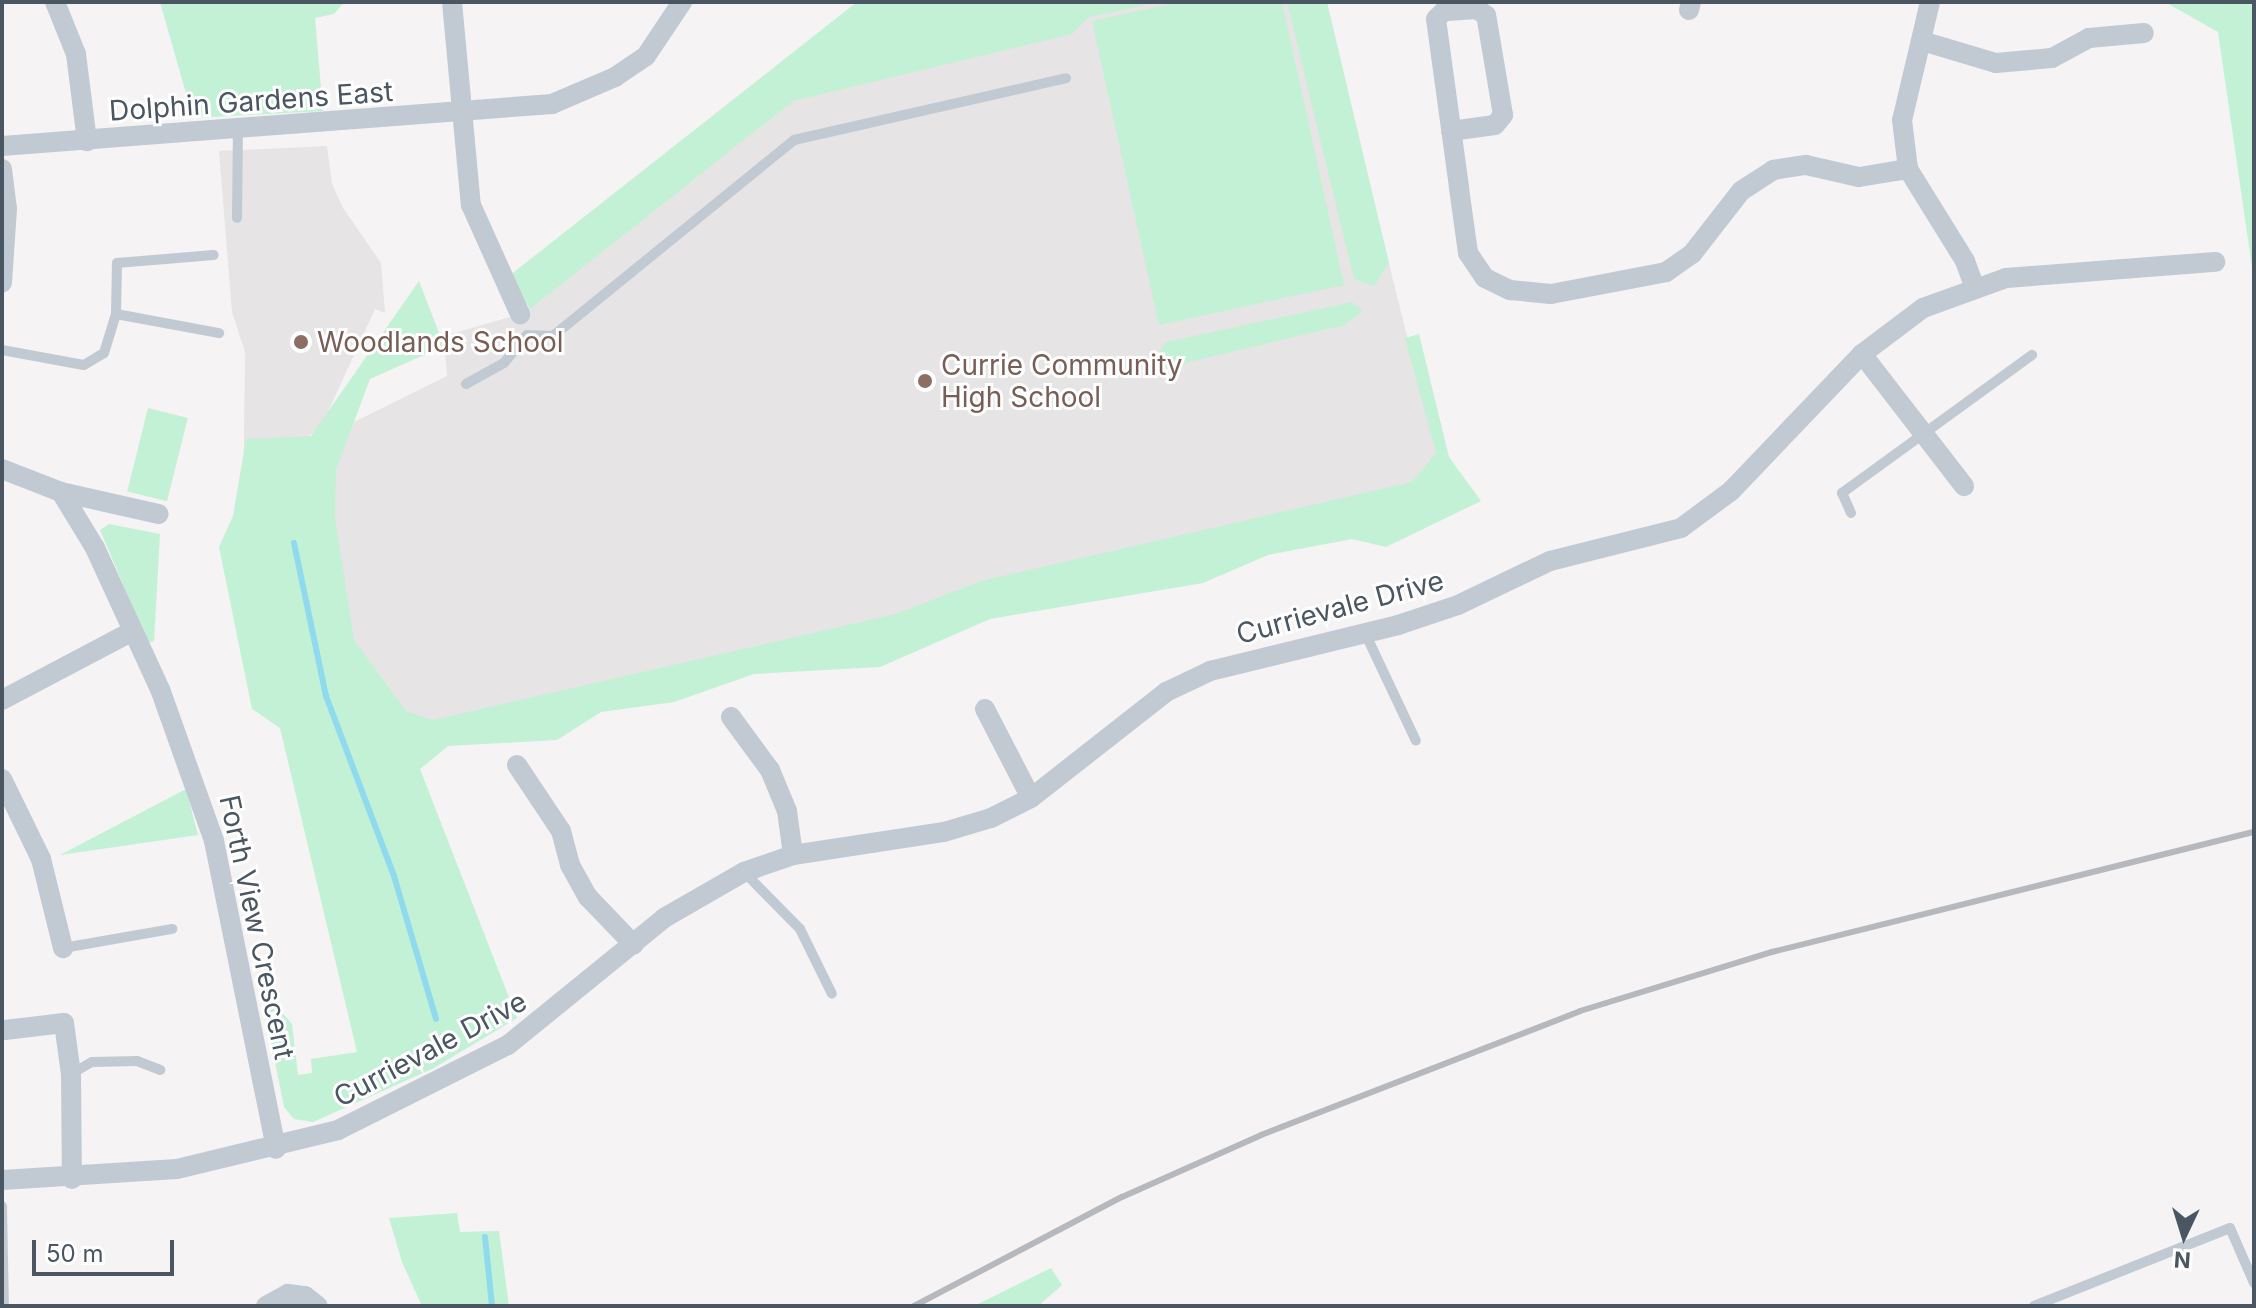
<!DOCTYPE html>
<style>
body{margin:0}
#map{position:relative;width:2256px;height:1308px;overflow:hidden;background:#f5f3f3;font-family:Inter,sans-serif}
div>[style]{position:absolute}
.education>*{inset:0;background:#e6e4e5}
.green>*{inset:0;background:#c3f1d5;transform-origin:0 0}
.stream>*{height:6px;margin:-3px;padding:0 3px;transform-origin:3px;border-radius:3px;background:#90daee}
.lane>*{height:10px;margin:-5px;padding:0 5px;transform-origin:5px;border-radius:5px;background:#c1cad2}
.street>*{height:20px;margin:-10px;padding:0 10px;transform-origin:10px;border-radius:10px;background:#c1cad2}
.rail>*{height:6px;margin:-3px;padding:0 3px;transform-origin:3px;border-radius:3px;background:#b5b8bd}
.dots>*{width:22px;height:22px;translate:-50% -50%;box-sizing:border-box;border:4px solid #fff;border-radius:50%}
span{translate:-50% -50%;white-space:nowrap;text-align:center;line-height:1.15;-webkit-text-stroke:6px #fff;paint-order:stroke}
.street-label{font-size:28px;color:#4a5661}
.education-label{font-size:28px;color:#785e54}
.left{translate:0 -50%;text-align:left}
.frame{position:absolute;inset:0;border:4px solid #4a5661;pointer-events:none}
.north{position:absolute;left:2144px;top:1196px;width:80px;height:80px;-webkit-text-stroke:6px #fff;paint-order:stroke;rotate:184deg;font-size:22px;font-weight:700;line-height:32px;text-align:center;color:#4a5661}
.north::after{content:'';display:block;margin:auto;width:28px;height:36px;background:#4a5661;clip-path:polygon(50% 0,100% 100%,50% 72%,0 100%)}
.scale{position:absolute;left:32px;top:1240px;width:142px;height:36px;box-sizing:border-box;border:4px solid #4a5661;border-top:0;padding-left:10px;font-size:24px;line-height:28px;white-space:nowrap;color:#4a5661;-webkit-text-stroke:6px #fff;paint-order:stroke}
</style>
<div id="map">
<div class="education">
<div style="clip-path:polygon(1081px 2px,1324px 2px,1447px 497px,365px 756px,328px 527px,334px 432px,447px 376px,444px 336px,520px 314px,791px 99px)"></div>
<div style="clip-path:polygon(327px 146px,332px 184px,343px 208px,381px 263px,385px 313px,375px 309px,321px 427px,299px 443px,243px 520px,245px 352px,232px 312px,219px 151px)"></div>
</div>
<div class="green">
<div style="clip-path:polygon(160px 2px,344px 2px,334px 14px,315px 18px,323px 111px,193px 118px)"></div>
<div style="clip-path:polygon(857px 2px,1158px 2px,1089px 17px,1072px 34px,793px 101px,530px 309px,509px 276px)"></div>
<div style="clip-path:polygon(1179px 2px,1282px 2px,1344px 285px,1159px 325px,1092px 21px)"></div>
<div style="clip-path:polygon(1287px 2px,1327px 2px,1389px 263px,1374px 286px,1354px 279px)"></div>
<div style="clip-path:polygon(2165px 2px,2254px 2px,2254px 281px,2218px 32px)"></div>
<div style="clip-path:polygon(419px 281px,444px 346px,370px 379px,336px 470px,335px 518px,354px 640px,406px 711px,433px 720px,896px 614px,981px 581px,1412px 482px,1436px 453px,1405px 338px,1419px 334px,1449px 457px,1481px 501px,1386px 547px,1352px 539px,1268px 555px,1203px 583px,990px 619px,880px 667px,754px 674px,674px 702px,601px 712px,557px 740px,448px 746px,420px 769px,517px 1018px,434px 1068px,313px 1122px,294px 1119px,284px 1107px,260px 987px,292px 1024px,298px 1075px,312px 1073px,311px 1059px,357px 1052px,280px 728px,252px 709px,219px 547px,233px 516px,246px 439px,311px 436px)"></div>
<div style="clip-path:polygon(1352px 302px,1363px 311px,1344px 325px,1164px 368px,1155px 358px,1166px 342px)"></div>
<div style="left:148px;top:408px;width:41px;height:86px;rotate:14deg"></div>
<div style="clip-path:polygon(109px 524px,160px 534px,154px 641px,148px 643px,100px 530px)"></div>
<div style="clip-path:polygon(186px 789px,198px 835px,60px 855px)"></div>
<div style="clip-path:polygon(457px 1213px,460px 1232px,499px 1231px,509px 1306px,422px 1306px,402px 1262px,389px 1218px)"></div>
<div style="clip-path:polygon(1051px 1268px,1062px 1285px,1038px 1306px,974px 1306px)"></div>
</div>
<div class="stream">
<div style="left:294px;top:543px;width:156px;rotate:78.2deg"></div>
<div style="left:326px;top:696px;width:192px;rotate:69.3deg"></div>
<div style="left:394px;top:876px;width:149px;rotate:73.6deg"></div>
<div style="left:485px;top:1237px;width:69px;rotate:84.2deg"></div>
</div>
<div class="lane">
<div style="left:237px;top:218px;width:90px;rotate:-89.4deg"></div>
<div style="left:116px;top:314px;width:105px;rotate:10.5deg"></div>
<div style="left:527px;top:335px;width:26px;rotate:2deg"></div>
<div style="left:553px;top:336px;width:311px;rotate:-39.1deg"></div>
<div style="left:794px;top:140px;width:279px;rotate:-12.8deg"></div>
<div style="left:2px;top:350px;width:83px;rotate:10.4deg"></div>
<div style="left:84px;top:365px;width:23px;rotate:-31deg"></div>
<div style="left:104px;top:353px;width:41px;rotate:-72.9deg"></div>
<div style="left:116px;top:314px;width:51px;rotate:-88.9deg"></div>
<div style="left:117px;top:263px;width:97px;rotate:-4.7deg"></div>
<div style="left:466px;top:384px;width:43px;rotate:-28.9deg"></div>
<div style="left:504px;top:363px;width:36px;rotate:-51deg"></div>
<div style="left:1851px;top:513px;width:22px;rotate:-114deg"></div>
<div style="left:1842px;top:493px;width:235px;rotate:-36deg"></div>
<div style="left:1365px;top:633px;width:119px;rotate:64.7deg"></div>
<div style="left:744px;top:872px;width:80px;rotate:45.5deg"></div>
<div style="left:800px;top:929px;width:72px;rotate:63.8deg"></div>
<div style="left:63px;top:948px;width:111px;rotate:-9.9deg"></div>
<div style="left:71px;top:1074px;width:24px;rotate:-30deg"></div>
<div style="left:92px;top:1062px;width:45px;rotate:-1.3deg"></div>
<div style="left:137px;top:1061px;width:25px;rotate:21deg"></div>
<div style="left:2px;top:1206px;width:100px;rotate:88.9deg"></div>
<div style="left:2034px;top:1306px;width:211px;rotate:-21.7deg"></div>
<div style="left:2230px;top:1228px;width:60px;rotate:66.4deg"></div>
</div>
<div class="street">
<div style="left:55px;top:2px;width:56px;rotate:68deg"></div>
<div style="left:76px;top:54px;width:88px;rotate:82.8deg"></div>
<div style="left:452px;top:2px;width:204px;rotate:84.7deg"></div>
<div style="left:471px;top:205px;width:120px;rotate:65.8deg"></div>
<div style="left:1930px;top:2px;width:121px;rotate:103.3deg"></div>
<div style="left:1902px;top:120px;width:49px;rotate:83deg"></div>
<div style="left:1908px;top:169px;width:108px;rotate:58.2deg"></div>
<div style="left:1965px;top:261px;width:27px;rotate:70deg"></div>
<div style="left:1689px;top:10px;width:8px;rotate:-76deg"></div>
<div style="left:1922px;top:41px;width:77px;rotate:16.6deg"></div>
<div style="left:1996px;top:63px;width:56px;rotate:-5.1deg"></div>
<div style="left:2052px;top:58px;width:42px;rotate:-28.4deg"></div>
<div style="left:2089px;top:38px;width:55px;rotate:-5.2deg"></div>
<div style="left:1451px;top:131px;width:44px;rotate:-7.8deg"></div>
<div style="left:1495px;top:125px;width:13px;rotate:-51deg"></div>
<div style="left:1503px;top:115px;width:101px;rotate:-99.6deg"></div>
<div style="left:1486px;top:15px;width:12px;rotate:-149deg"></div>
<div style="left:1476px;top:9px;width:32px;rotate:176deg"></div>
<div style="left:1444px;top:11px;width:11px;rotate:135deg"></div>
<div style="left:1436px;top:19px;width:171px;rotate:82.2deg"></div>
<div style="left:1459px;top:188px;width:66px;rotate:82.1deg"></div>
<div style="left:1468px;top:253px;width:30px;rotate:56deg"></div>
<div style="left:1485px;top:278px;width:28px;rotate:26deg"></div>
<div style="left:1510px;top:290px;width:41px;rotate:5.6deg"></div>
<div style="left:1551px;top:294px;width:117px;rotate:-10.8deg"></div>
<div style="left:1666px;top:272px;width:32px;rotate:-35deg"></div>
<div style="left:1692px;top:254px;width:80px;rotate:-52.1deg"></div>
<div style="left:1741px;top:191px;width:38px;rotate:-33deg"></div>
<div style="left:1773px;top:170px;width:33px;rotate:-9deg"></div>
<div style="left:1806px;top:165px;width:54px;rotate:12.8deg"></div>
<div style="left:1859px;top:177px;width:50px;rotate:-9.3deg"></div>
<div style="left:2px;top:146px;width:552px;rotate:-4.37deg"></div>
<div style="left:552px;top:104px;width:69px;rotate:-23.2deg"></div>
<div style="left:615px;top:77px;width:37px;rotate:-34deg"></div>
<div style="left:646px;top:56px;width:65px;rotate:-56.3deg"></div>
<div style="left:2px;top:169px;width:40px;rotate:82.9deg"></div>
<div style="left:7px;top:209px;width:74px;rotate:93.9deg"></div>
<div style="left:1862px;top:354px;width:167px;rotate:52.3deg"></div>
<div style="left:2px;top:469px;width:63px;rotate:21.3deg"></div>
<div style="left:61px;top:492px;width:66px;rotate:58.7deg"></div>
<div style="left:95px;top:548px;width:155px;rotate:65.3deg"></div>
<div style="left:160px;top:689px;width:161px;rotate:70.4deg"></div>
<div style="left:214px;top:841px;width:314px;rotate:78.6deg"></div>
<div style="left:61px;top:492px;width:100px;rotate:12.7deg"></div>
<div style="left:2px;top:700px;width:146px;rotate:-27.8deg"></div>
<div style="left:985px;top:709px;width:100px;rotate:62.7deg"></div>
<div style="left:731px;top:717px;width:66px;rotate:53.7deg"></div>
<div style="left:770px;top:770px;width:44px;rotate:67.5deg"></div>
<div style="left:787px;top:811px;width:44px;rotate:82.2deg"></div>
<div style="left:517px;top:765px;width:79px;rotate:56.3deg"></div>
<div style="left:561px;top:831px;width:35px;rotate:75deg"></div>
<div style="left:570px;top:865px;width:37px;rotate:61deg"></div>
<div style="left:588px;top:897px;width:66px;rotate:46.2deg"></div>
<div style="left:2px;top:779px;width:89px;rotate:64deg"></div>
<div style="left:41px;top:859px;width:92px;rotate:76.1deg"></div>
<div style="left:5px;top:1030px;width:59px;rotate:-6.8deg"></div>
<div style="left:64px;top:1023px;width:51px;rotate:82.2deg"></div>
<div style="left:71px;top:1074px;width:105px;rotate:89.5deg"></div>
<div style="left:2px;top:1180px;width:175px;rotate:-3.6deg"></div>
<div style="left:177px;top:1169px;width:166px;rotate:-13.6deg"></div>
<div style="left:338px;top:1130px;width:190px;rotate:-26.6deg"></div>
<div style="left:508px;top:1045px;width:201px;rotate:-39.1deg"></div>
<div style="left:664px;top:918px;width:92px;rotate:-29.9deg"></div>
<div style="left:744px;top:872px;width:52px;rotate:-19.1deg"></div>
<div style="left:793px;top:855px;width:153px;rotate:-8.7deg"></div>
<div style="left:944px;top:832px;width:49px;rotate:-16.6deg"></div>
<div style="left:991px;top:818px;width:45px;rotate:-26.6deg"></div>
<div style="left:1031px;top:798px;width:172px;rotate:-38.1deg"></div>
<div style="left:1166px;top:692px;width:49px;rotate:-25.5deg"></div>
<div style="left:1210px;top:671px;width:194px;rotate:-13.7deg"></div>
<div style="left:1398px;top:625px;width:63px;rotate:-18.4deg"></div>
<div style="left:1458px;top:605px;width:102px;rotate:-25.6deg"></div>
<div style="left:1550px;top:561px;width:135px;rotate:-14.1deg"></div>
<div style="left:1681px;top:528px;width:62px;rotate:-36.5deg"></div>
<div style="left:1731px;top:491px;width:190px;rotate:-46.3deg"></div>
<div style="left:1862px;top:354px;width:76px;rotate:-37deg"></div>
<div style="left:1923px;top:308px;width:88px;rotate:-19.9deg"></div>
<div style="left:2006px;top:278px;width:210px;rotate:-4.4deg"></div>
<div style="left:266px;top:1306px;width:25px;rotate:-29deg"></div>
<div style="left:288px;top:1294px;width:17px;rotate:7deg"></div>
<div style="left:305px;top:1296px;width:16px;rotate:38deg"></div>
</div>
<div class="rail">
<div style="left:914px;top:1306px;width:235px;rotate:-27.7deg"></div>
<div style="left:1122px;top:1197px;width:152px;rotate:-24deg"></div>
<div style="left:1261px;top:1135px;width:342px;rotate:-21.2deg"></div>
<div style="left:1580px;top:1011px;width:201px;rotate:-17.1deg"></div>
<div style="left:1772px;top:952px;width:497px;rotate:-14deg"></div>
</div>
<div class="dots">
<div style="left:301px;top:342px;background:#8d6e63"></div>
<div style="left:925px;top:381px;background:#8d6e63"></div>
</div>
<div class="street-label">
<span style="left:251px;top:101px;rotate:-4deg">Dolphin Gardens East</span>
<span style="left:1340px;top:607px;rotate:-15deg">Currievale Drive</span>
<span style="left:257px;top:927px;rotate:78deg">Forth View Crescent</span>
<span style="left:430px;top:1049px;rotate:-28deg">Currievale Drive</span>
</div>
<div class="education-label">
<span class="left" style="left:317px;top:342px">Woodlands School</span>
<span class="left" style="left:941px;top:381px">Currie Community<br>High School</span>
</div>
<div class="frame"></div>
<div class="north">N</div>
<div class="scale">50 m</div>
</div>
